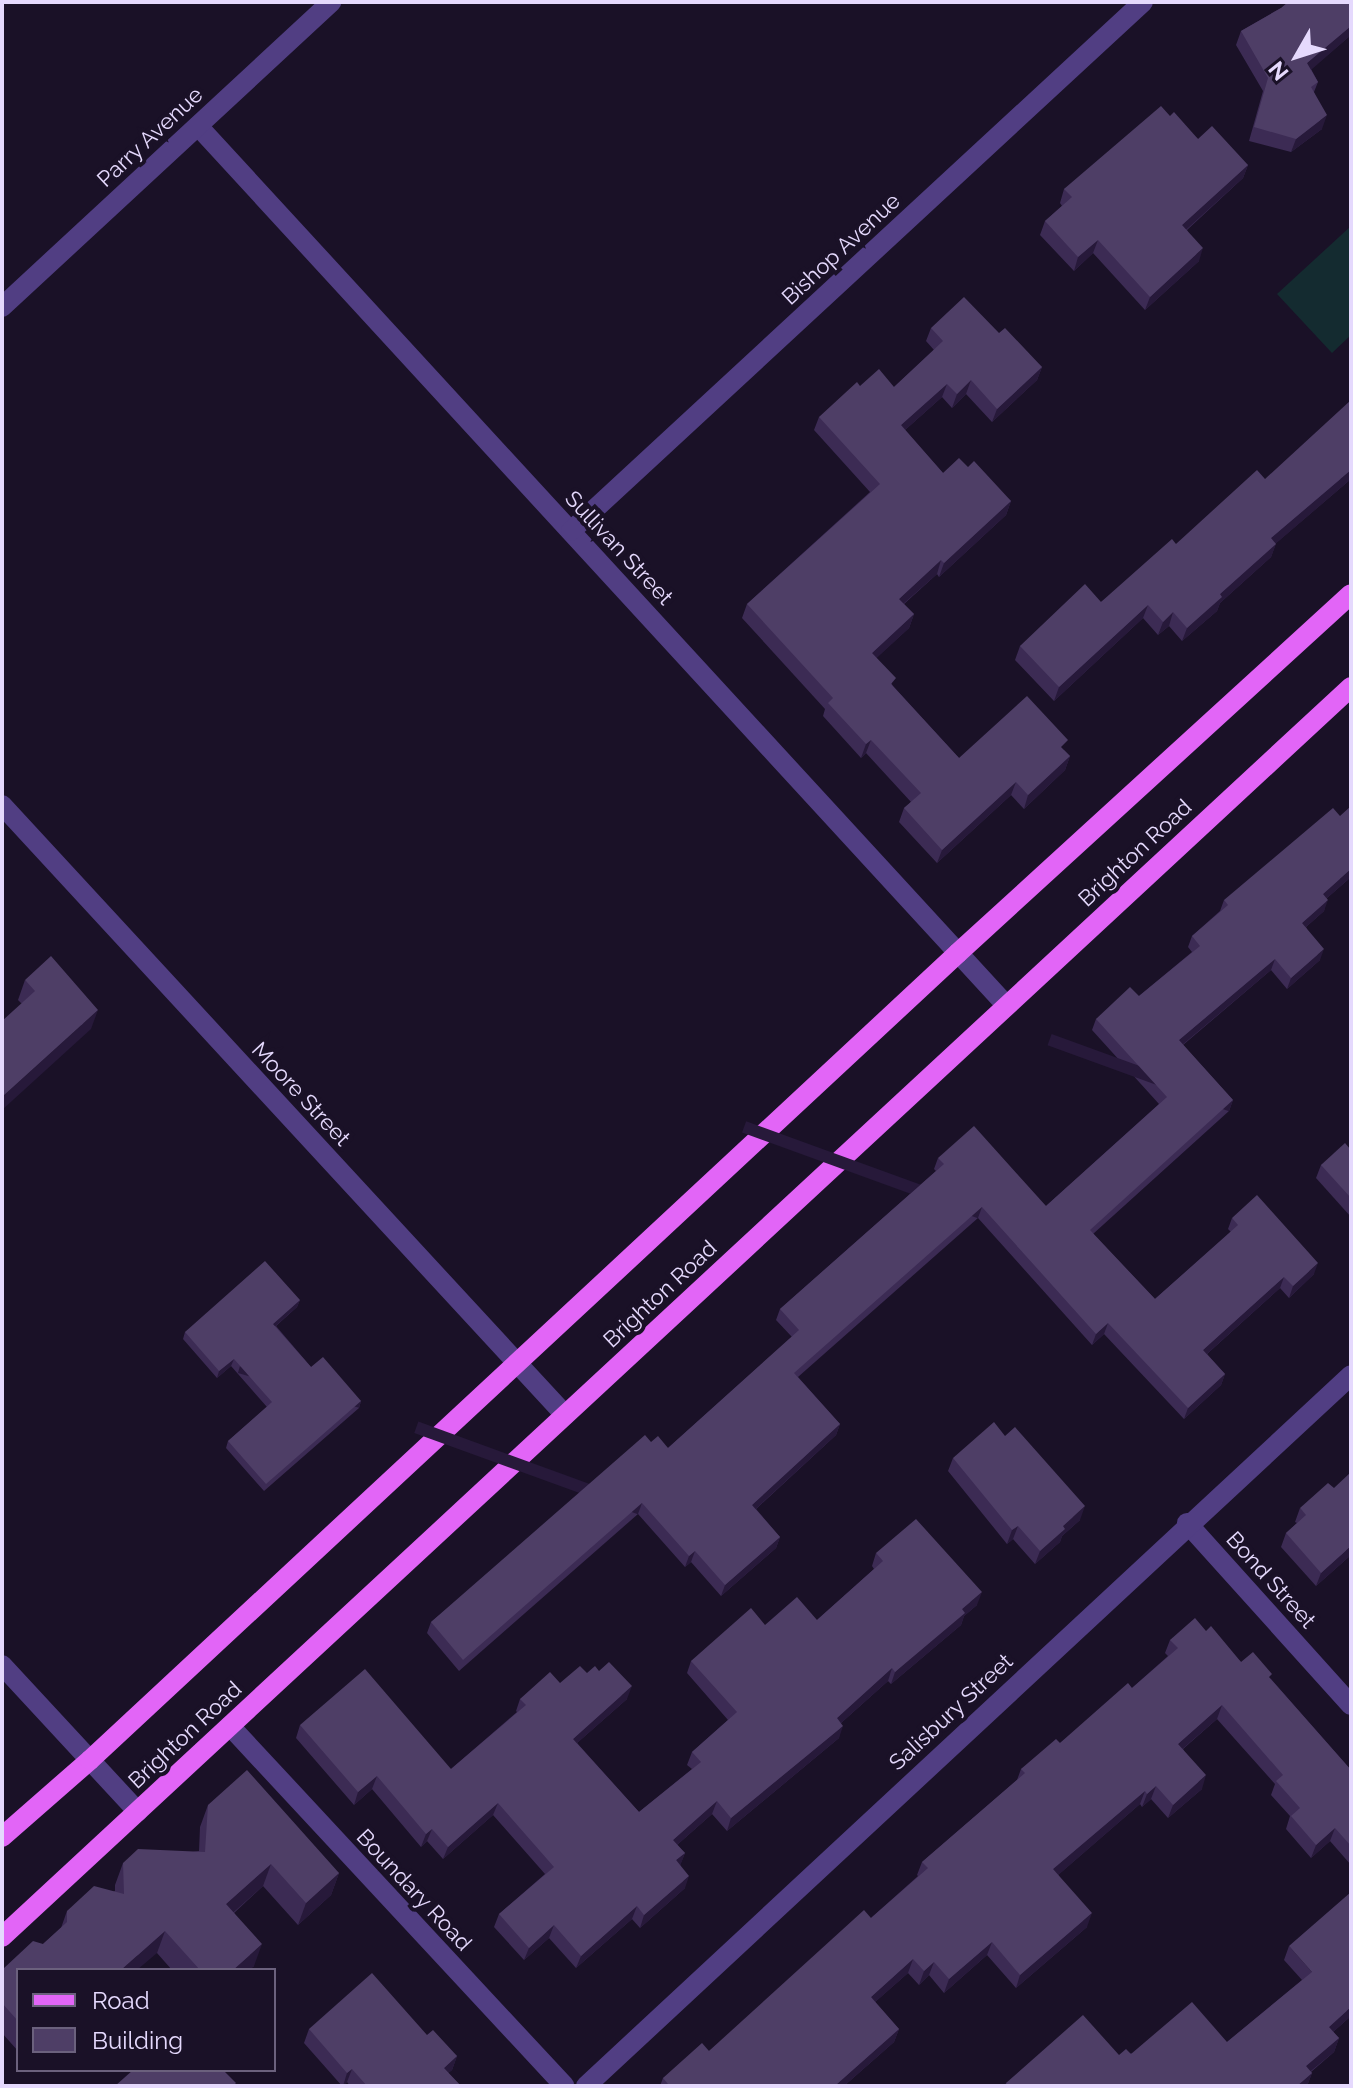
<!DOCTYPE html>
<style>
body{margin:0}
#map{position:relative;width:1353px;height:2088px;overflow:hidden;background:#1a1127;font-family:Raleway,sans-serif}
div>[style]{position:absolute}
.green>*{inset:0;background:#142b30}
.minor>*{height:20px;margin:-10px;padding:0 10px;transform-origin:10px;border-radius:10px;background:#513e83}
.major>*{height:20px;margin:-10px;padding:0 10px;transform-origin:10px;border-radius:10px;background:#e265f7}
.wall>*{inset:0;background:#3c2b54}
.shaded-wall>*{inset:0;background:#27193a;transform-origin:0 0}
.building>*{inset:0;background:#4e3e66}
span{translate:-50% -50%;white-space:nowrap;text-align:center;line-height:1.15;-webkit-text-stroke:8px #1a1127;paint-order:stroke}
.street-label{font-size:22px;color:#e5d9fd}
.frame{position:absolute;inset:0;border:4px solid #e5d9fd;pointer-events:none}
.legend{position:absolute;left:16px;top:1968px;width:260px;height:104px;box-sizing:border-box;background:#1a1127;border:2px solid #6b617d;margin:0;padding:10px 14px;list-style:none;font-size:24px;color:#e5d9fd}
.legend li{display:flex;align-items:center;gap:16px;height:40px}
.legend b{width:40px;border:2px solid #6b617d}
.north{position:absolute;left:1257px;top:16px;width:80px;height:80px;-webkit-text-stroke:6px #1a1127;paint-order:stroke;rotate:231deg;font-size:22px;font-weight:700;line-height:32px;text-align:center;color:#e5d9fd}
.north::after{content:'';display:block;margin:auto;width:28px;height:36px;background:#e5d9fd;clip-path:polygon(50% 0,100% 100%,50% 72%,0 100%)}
</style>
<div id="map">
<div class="green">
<div style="clip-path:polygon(1351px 226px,1351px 335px,1332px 353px,1277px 294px)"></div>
</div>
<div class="minor">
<div style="left:198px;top:126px;width:1193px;rotate:47.41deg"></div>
<div style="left:2px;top:307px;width:449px;rotate:-42.8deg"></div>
<div style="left:571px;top:531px;width:779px;rotate:-42.76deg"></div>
<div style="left:2px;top:805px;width:830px;rotate:47.29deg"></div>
<div style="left:1187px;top:1523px;width:245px;rotate:48deg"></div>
<div style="left:2px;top:1665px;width:200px;rotate:47.2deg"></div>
<div style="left:230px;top:1726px;width:491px;rotate:47.1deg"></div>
<div style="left:586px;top:2086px;width:1044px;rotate:-42.9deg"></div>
</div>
<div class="major">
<div style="left:2px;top:1837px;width:117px;rotate:-41.2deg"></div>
<div style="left:90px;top:1760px;width:1185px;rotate:-42.91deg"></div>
<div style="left:958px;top:953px;width:532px;rotate:-42.41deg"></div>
<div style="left:2px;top:1937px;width:1839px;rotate:-42.82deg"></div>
</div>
<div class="wall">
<div style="clip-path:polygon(1351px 2px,1351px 35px,1311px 69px,1318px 82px,1314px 92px,1322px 129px,1291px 152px,1249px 141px,1263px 91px,1236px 45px,1241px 31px,1281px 8px)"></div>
<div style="clip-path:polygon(1170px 116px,1198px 139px,1248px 165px,1243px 178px,1187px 230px,1199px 261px,1145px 310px,1093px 253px,1074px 271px,1040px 235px,1045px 221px,1062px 206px,1060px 203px,1064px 189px)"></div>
<div style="clip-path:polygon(931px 328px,999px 333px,1042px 367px,1037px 380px,992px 422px,966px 394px,952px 408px,942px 397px,905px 430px,943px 473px,968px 467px,1011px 501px,1006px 515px,939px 577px,937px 574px,904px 604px,914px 614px,909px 628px,876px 658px,893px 686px,959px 758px,1064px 750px,1070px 756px,1065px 770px,1024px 809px,1011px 795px,937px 863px,899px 822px,904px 808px,911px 802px,866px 753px,861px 758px,823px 716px,825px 709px,742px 618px,747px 604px,870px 492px,814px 430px,819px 417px,894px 387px,934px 350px,926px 341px)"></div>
<div style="clip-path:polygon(1265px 479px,1351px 479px,1276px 543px,1271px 557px,1220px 603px,1217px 611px,1182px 641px,1169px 626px,1158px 635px,1143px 618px,1054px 701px,1015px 660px,1020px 646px,1101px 602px)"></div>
<div style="clip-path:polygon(1351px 877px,1327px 898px,1324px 911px,1306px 927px,1320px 960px,1287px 989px,1271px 970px,1183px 1045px,1233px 1100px,1229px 1111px,1093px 1234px,1155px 1299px,1231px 1232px,1228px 1229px,1232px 1218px,1314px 1274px,1289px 1298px,1280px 1288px,1207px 1354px,1225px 1374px,1221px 1385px,1184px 1419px,1104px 1334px,1092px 1345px,978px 1218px,798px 1377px,840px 1424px,836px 1435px,756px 1509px,780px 1537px,776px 1548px,721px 1596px,691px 1562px,685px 1567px,638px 1514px,459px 1671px,427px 1633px,431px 1622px,651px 1442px,668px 1448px,792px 1337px,776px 1320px,780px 1309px,936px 1171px,934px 1169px,938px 1158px,1046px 1206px,1159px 1104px,1092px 1030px,1096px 1019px,1139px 996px,1192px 952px,1188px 947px,1192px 936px,1220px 911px,1224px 900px)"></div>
<div style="clip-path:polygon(25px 980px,91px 1029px,21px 1003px,18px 1000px)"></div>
<div style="clip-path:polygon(1351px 1150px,1351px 1217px,1316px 1178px,1321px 1165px)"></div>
<div style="clip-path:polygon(300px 1300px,297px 1307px,276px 1326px,311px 1367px,361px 1401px,359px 1408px,264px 1491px,226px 1448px,228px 1441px,267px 1407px,231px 1366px,217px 1378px,183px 1339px,185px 1332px)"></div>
<div style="clip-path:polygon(953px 1458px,1080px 1520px,1062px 1536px,1060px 1542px,1035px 1564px,1013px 1539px,1007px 1544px,948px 1471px)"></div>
<div style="clip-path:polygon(1300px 1508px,1351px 1555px,1316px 1586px,1281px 1547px,1286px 1533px,1297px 1523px,1295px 1522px)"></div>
<div style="clip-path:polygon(876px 1553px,977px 1605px,964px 1616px,961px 1625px,891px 1684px,888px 1681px,841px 1723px,839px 1738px,727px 1831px,712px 1814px,677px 1845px,685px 1853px,680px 1865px,685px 1888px,640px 1928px,632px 1919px,576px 1968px,549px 1938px,524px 1960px,494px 1927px,499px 1914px,545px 1874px,493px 1815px,443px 1859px,427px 1841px,421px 1847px,372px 1789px,354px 1805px,296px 1738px,300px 1725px,451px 1769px,517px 1712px,516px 1711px,520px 1699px,587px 1673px,627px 1699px,577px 1743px,639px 1812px,692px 1769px,687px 1765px,692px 1752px,728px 1720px,687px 1673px,691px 1661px,765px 1625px,817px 1620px,874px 1569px,872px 1566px)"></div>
<div style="clip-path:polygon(1206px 1631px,1241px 1662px,1271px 1679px,1351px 1770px,1351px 1865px,1330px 1841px,1311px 1858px,1286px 1829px,1290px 1816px,1271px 1795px,1275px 1784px,1217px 1719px,1183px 1749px,1202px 1789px,1168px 1818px,1151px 1799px,1142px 1807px,1140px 1804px,1058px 1875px,1087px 1927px,1016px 1988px,987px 1955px,944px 1993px,929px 1975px,919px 1985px,908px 1973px,875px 2002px,899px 2029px,894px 2042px,844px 2086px,660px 2086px,663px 2078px,709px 2051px,871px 1918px,918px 1876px,917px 1875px,922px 1862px,1017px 1780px,1021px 1769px,1060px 1743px,1132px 1688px,1168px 1656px,1165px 1653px,1170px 1640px)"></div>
<div style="clip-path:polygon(208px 1805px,339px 1873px,331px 1895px,298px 1925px,263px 1886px,234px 1913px,254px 1966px,249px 1970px,172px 1970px,157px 1953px,18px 1970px,18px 2051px,2px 2033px,3px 1969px,43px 1944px,61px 1928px,67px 1911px,115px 1891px,115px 1885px,123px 1863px,199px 1851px,200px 1827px)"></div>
<div style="clip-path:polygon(1289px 1946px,1351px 2016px,1333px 2032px,1339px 2038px,1334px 2052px,1311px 2072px,1312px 2073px,1307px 2086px,1005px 2086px,1006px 2083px,1119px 2055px,1227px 2042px,1302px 1980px,1284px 1960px)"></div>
<div style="clip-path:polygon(309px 2029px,427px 2035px,457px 2056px,452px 2070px,448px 2073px,461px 2086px,350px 2086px,347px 2082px,342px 2086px,304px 2043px)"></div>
</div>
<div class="shaded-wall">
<div style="clip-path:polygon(1351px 26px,1351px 35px,1303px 77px,1307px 63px)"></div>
<div style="clip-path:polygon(1327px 115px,1322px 129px,1291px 152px,1296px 139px)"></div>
<div style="clip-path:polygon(1248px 165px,1243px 178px,1177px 238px,1182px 225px)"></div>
<div style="clip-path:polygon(1098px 240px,1093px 253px,1074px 271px,1078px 257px)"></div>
<div style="clip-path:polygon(1203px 248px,1199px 261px,1145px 310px,1150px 297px)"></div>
<div style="clip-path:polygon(1042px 367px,1037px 380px,992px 422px,997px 409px)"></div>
<div style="clip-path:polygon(971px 380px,966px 394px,952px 408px,957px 394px)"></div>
<div style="clip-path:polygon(947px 384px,942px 397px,896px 438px,901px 425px)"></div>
<div style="clip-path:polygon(1351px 470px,1351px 479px,1266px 552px,1271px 538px)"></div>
<div style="clip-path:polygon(1011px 501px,1006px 515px,939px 577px,944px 563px)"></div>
<div style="clip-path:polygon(1276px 544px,1271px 557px,1220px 603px,1217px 611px,1182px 641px,1187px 628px,1220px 594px)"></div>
<div style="clip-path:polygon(941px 560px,937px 574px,894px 612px,899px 599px)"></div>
<div style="clip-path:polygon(1148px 605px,1143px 618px,1054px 701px,1059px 687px)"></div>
<div style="clip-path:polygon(1173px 612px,1169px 626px,1158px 635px,1163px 622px)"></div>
<div style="clip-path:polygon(914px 614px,909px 628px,867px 667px,872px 653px)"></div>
<div style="clip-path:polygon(871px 740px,866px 753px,861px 758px,866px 744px)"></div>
<div style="clip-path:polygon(1070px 756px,1065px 770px,1024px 809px,1028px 795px)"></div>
<div style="clip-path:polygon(1016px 782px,1011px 795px,937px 863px,942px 850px)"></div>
<div style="clip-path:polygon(1351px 869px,1351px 877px,1319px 905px,1323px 894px)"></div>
<div style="clip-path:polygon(1328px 900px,1324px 911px,1298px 934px,1302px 923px)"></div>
<div style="clip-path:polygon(1324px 949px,1320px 960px,1287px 989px,1291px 978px)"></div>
<div style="clip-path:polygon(1275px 959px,1271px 970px,1175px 1051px,1179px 1040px)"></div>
<div style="clip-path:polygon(98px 1010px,91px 1029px,2px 1110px,2px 1097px)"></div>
<div style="left:1233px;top:1100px;width:12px;height:193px;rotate:110deg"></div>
<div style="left:982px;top:1207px;width:12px;height:251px;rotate:110deg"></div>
<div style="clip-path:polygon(1318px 1263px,1314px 1274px,1289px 1298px,1293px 1286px)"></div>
<div style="clip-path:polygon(1284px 1277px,1280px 1288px,1199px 1361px,1203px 1350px)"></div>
<div style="clip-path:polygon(300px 1300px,297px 1307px,271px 1330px,273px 1324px)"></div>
<div style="clip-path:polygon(1108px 1323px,1104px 1334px,1092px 1345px,1096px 1334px)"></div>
<div style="clip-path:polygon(234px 1359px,231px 1366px,217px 1378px,219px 1371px)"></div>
<div style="clip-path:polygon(1225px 1374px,1221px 1385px,1184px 1419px,1188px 1408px)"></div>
<div style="left:361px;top:1401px;width:7px;height:126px;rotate:106deg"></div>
<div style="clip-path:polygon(840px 1424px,836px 1435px,748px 1516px,752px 1505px)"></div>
<div style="left:642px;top:1503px;width:12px;height:238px;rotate:110deg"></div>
<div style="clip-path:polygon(1085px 1506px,1080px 1520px,1062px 1536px,1060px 1542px,1035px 1564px,1040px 1551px,1063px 1526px)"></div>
<div style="clip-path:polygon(1018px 1526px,1013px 1539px,1007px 1544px,1012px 1530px)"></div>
<div style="clip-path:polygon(780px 1537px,776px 1548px,721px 1596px,725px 1585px)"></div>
<div style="clip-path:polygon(1351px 1546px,1351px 1555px,1316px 1586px,1321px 1573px)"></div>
<div style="clip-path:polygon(695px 1551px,691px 1562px,685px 1567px,689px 1556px)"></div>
<div style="clip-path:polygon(982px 1592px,977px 1605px,964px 1616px,961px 1625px,891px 1684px,895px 1672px,962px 1609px)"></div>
<div style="clip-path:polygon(892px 1668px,888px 1681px,832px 1731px,837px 1718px)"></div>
<div style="clip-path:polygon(632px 1686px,627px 1699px,568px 1751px,573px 1739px)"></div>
<div style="clip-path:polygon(1222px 1705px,1217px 1719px,1173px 1757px,1178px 1744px)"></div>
<div style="clip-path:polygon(843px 1726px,839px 1738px,727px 1831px,731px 1818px)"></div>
<div style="clip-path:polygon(1206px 1775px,1202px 1789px,1168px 1818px,1173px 1805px)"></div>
<div style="clip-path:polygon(377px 1776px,372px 1789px,354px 1805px,358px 1792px)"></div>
<div style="clip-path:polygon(1156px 1786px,1151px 1799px,1142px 1807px,1147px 1794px)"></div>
<div style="clip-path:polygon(1145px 1791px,1140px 1804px,1049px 1883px,1053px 1869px)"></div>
<div style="clip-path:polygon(717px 1801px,712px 1814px,669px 1852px,673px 1840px)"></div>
<div style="clip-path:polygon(498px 1803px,493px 1815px,443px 1859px,448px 1847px)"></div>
<div style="clip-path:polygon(1335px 1828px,1330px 1841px,1311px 1858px,1316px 1845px)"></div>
<div style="clip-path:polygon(432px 1829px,427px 1841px,421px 1847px,426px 1834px)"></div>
<div style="clip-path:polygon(685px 1853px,680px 1866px,676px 1860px)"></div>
<div style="clip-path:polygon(271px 1864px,263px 1886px,218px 1926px,226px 1904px)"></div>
<div style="clip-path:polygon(339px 1873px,331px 1895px,298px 1925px,306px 1903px)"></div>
<div style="clip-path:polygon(689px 1876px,685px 1888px,640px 1928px,644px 1915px)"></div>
<div style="clip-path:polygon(637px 1906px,632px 1919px,576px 1968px,581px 1956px)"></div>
<div style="clip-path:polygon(1092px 1913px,1087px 1927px,1016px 1988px,1020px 1975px)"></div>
<div style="clip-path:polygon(554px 1925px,549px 1938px,524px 1960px,529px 1948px)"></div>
<div style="clip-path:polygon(165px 1931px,157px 1953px,137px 1970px,121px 1970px)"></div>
<div style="clip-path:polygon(992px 1942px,987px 1955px,944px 1993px,949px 1979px)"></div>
<div style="clip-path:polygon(262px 1944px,254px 1966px,249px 1970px,233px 1970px)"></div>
<div style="clip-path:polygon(913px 1959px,908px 1973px,866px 2010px,871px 1997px)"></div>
<div style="clip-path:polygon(934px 1962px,929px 1975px,919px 1985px,924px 1971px)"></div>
<div style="clip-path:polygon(1351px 2007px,1351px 2016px,1324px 2040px,1329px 2027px)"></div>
<div style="clip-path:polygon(899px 2029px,894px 2042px,844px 2086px,836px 2086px,837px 2084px)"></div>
<div style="clip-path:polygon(1339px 2038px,1334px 2052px,1301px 2079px,1306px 2066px)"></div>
<div style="clip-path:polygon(457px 2056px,452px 2070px,439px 2081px,444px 2068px)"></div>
<div style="clip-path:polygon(352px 2069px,347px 2082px,343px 2086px,347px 2073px)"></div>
<div style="clip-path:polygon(1312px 2073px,1307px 2086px,1297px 2086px)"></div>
</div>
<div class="building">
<div style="clip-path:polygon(1288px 2px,1351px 2px,1351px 26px,1307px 63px,1318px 82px,1311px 87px,1327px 115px,1296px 139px,1254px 127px,1268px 78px,1241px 31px,1281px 8px)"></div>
<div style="clip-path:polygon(1161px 106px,1170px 116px,1174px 112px,1198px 139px,1212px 126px,1248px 165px,1182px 225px,1203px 248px,1150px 297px,1098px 240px,1078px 257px,1045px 221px,1072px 197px,1064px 189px)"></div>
<div style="clip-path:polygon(964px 297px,999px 333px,1005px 328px,1042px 367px,997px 409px,971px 380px,957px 394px,947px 384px,901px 425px,943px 473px,959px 458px,968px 467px,974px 461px,1011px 501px,944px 563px,941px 560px,899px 599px,914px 614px,872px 653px,896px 678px,891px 684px,959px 758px,1027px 696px,1068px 740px,1061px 747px,1070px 756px,1028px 795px,1016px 782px,942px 850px,904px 808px,921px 793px,871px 740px,866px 744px,828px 703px,833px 698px,747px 604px,880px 484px,819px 417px,857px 382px,860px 386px,879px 369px,894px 387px,943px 341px,931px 328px)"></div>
<div style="clip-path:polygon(1351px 400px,1351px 470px,1271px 538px,1276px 544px,1220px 594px,1222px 597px,1187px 628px,1173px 612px,1163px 622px,1148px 605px,1059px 687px,1020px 646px,1085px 584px,1101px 602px,1172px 539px,1176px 544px,1257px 470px,1265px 479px)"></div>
<div style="clip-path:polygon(1351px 806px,1351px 869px,1323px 894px,1328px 900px,1302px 923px,1324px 949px,1291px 978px,1275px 959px,1179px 1040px,1233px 1100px,1090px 1230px,1155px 1299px,1238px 1225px,1232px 1218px,1257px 1195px,1318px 1263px,1293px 1286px,1284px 1277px,1203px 1350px,1225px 1374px,1188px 1408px,1108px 1323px,1096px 1334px,982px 1207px,794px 1373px,840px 1424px,752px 1505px,780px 1537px,725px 1585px,695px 1551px,689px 1556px,642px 1503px,463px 1660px,431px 1622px,645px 1435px,651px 1442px,658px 1436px,668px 1448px,799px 1330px,780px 1309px,944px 1164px,938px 1158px,974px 1126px,1046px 1206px,1167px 1097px,1096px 1019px,1130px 987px,1139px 996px,1200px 946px,1192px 936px,1228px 905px,1224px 900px,1333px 808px,1340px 816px)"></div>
<div style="clip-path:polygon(51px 956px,98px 1010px,2px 1097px,2px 1021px,35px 991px,25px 980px)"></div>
<div style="clip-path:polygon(1345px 1143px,1351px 1150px,1351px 1198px,1321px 1165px)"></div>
<div style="clip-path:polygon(265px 1261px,300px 1300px,273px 1324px,311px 1367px,323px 1357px,361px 1401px,266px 1484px,228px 1441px,272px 1402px,234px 1359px,219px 1371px,185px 1332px)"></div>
<div style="clip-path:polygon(994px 1422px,1005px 1436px,1015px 1427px,1085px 1506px,1063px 1526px,1065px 1529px,1040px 1551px,1018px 1526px,1012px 1530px,953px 1458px)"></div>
<div style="clip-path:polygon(1351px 1472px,1351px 1546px,1321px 1573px,1286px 1533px,1306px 1515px,1300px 1508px,1328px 1483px,1334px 1488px)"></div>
<div style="clip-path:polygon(916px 1519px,982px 1592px,962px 1609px,965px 1613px,895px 1672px,892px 1668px,837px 1718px,843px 1726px,731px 1818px,717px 1801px,673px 1840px,685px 1853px,676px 1860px,689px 1876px,644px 1915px,637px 1906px,581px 1956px,554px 1925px,529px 1948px,499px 1914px,554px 1867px,498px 1803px,448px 1847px,432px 1829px,426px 1834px,377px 1776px,358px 1792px,300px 1725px,365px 1669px,451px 1769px,526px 1705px,520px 1699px,550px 1672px,560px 1683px,580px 1666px,587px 1673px,595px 1666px,599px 1671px,609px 1662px,632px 1686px,573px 1739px,639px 1812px,701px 1762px,692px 1752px,737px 1712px,691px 1661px,751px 1608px,765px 1625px,797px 1597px,817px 1620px,883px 1561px,876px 1553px)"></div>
<div style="clip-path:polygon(1195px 1618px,1206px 1631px,1211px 1626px,1241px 1662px,1253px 1652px,1272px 1674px,1269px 1677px,1351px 1770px,1351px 1846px,1335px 1828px,1316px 1845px,1291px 1816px,1300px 1808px,1276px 1781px,1283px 1775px,1222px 1705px,1178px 1744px,1206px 1775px,1173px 1805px,1156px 1786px,1147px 1794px,1145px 1791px,1053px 1869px,1092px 1913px,1020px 1975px,992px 1942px,949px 1979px,934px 1962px,924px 1971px,913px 1959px,871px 1997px,899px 2029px,837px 2084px,839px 2086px,666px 2086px,668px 2084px,663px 2078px,702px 2043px,709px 2051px,864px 1910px,871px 1918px,928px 1868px,922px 1862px,1025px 1773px,1021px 1769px,1056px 1739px,1060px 1743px,1128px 1683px,1132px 1688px,1178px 1648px,1170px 1640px)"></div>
<div style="clip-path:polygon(247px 1770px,339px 1873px,306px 1903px,271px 1864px,226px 1904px,262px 1944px,233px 1970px,200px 1970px,165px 1931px,121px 1970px,18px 1970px,18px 2021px,2px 2003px,3px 1969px,33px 1941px,43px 1944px,67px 1922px,67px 1911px,94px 1886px,124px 1894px,123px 1863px,138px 1849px,205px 1852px,208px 1805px)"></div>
<div style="clip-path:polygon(1351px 1892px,1351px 2007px,1329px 2027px,1339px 2038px,1306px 2066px,1312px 2073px,1297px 2086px,1009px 2086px,1006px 2083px,1083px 2015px,1119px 2055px,1126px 2049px,1131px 2054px,1192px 2002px,1227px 2042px,1312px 1972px,1289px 1946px)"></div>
<div style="clip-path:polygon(372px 1973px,427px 2035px,433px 2030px,457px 2056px,444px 2068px,461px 2086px,367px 2086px,352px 2069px,347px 2073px,309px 2029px)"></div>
<div style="clip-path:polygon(133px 2070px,223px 2070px,236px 2083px,233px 2086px,115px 2086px)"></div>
</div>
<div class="street-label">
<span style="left:150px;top:137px;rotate:-43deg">Parry Avenue</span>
<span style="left:841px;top:249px;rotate:-43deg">Bishop Avenue</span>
<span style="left:619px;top:548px;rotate:47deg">Sullivan Street</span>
<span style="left:1135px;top:853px;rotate:-43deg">Brighton Road</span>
<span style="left:301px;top:1094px;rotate:47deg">Moore Street</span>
<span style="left:660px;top:1294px;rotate:-43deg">Brighton Road</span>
<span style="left:1271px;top:1580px;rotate:48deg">Bond Street</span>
<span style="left:951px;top:1712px;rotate:-43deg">Salisbury Street</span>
<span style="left:185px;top:1735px;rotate:-43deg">Brighton Road</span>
<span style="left:414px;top:1890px;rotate:47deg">Boundary Road</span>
</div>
<div class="frame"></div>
<ul class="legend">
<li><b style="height:10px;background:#e265f7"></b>Road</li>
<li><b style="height:22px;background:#4e3e66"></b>Building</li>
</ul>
<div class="north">N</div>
</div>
